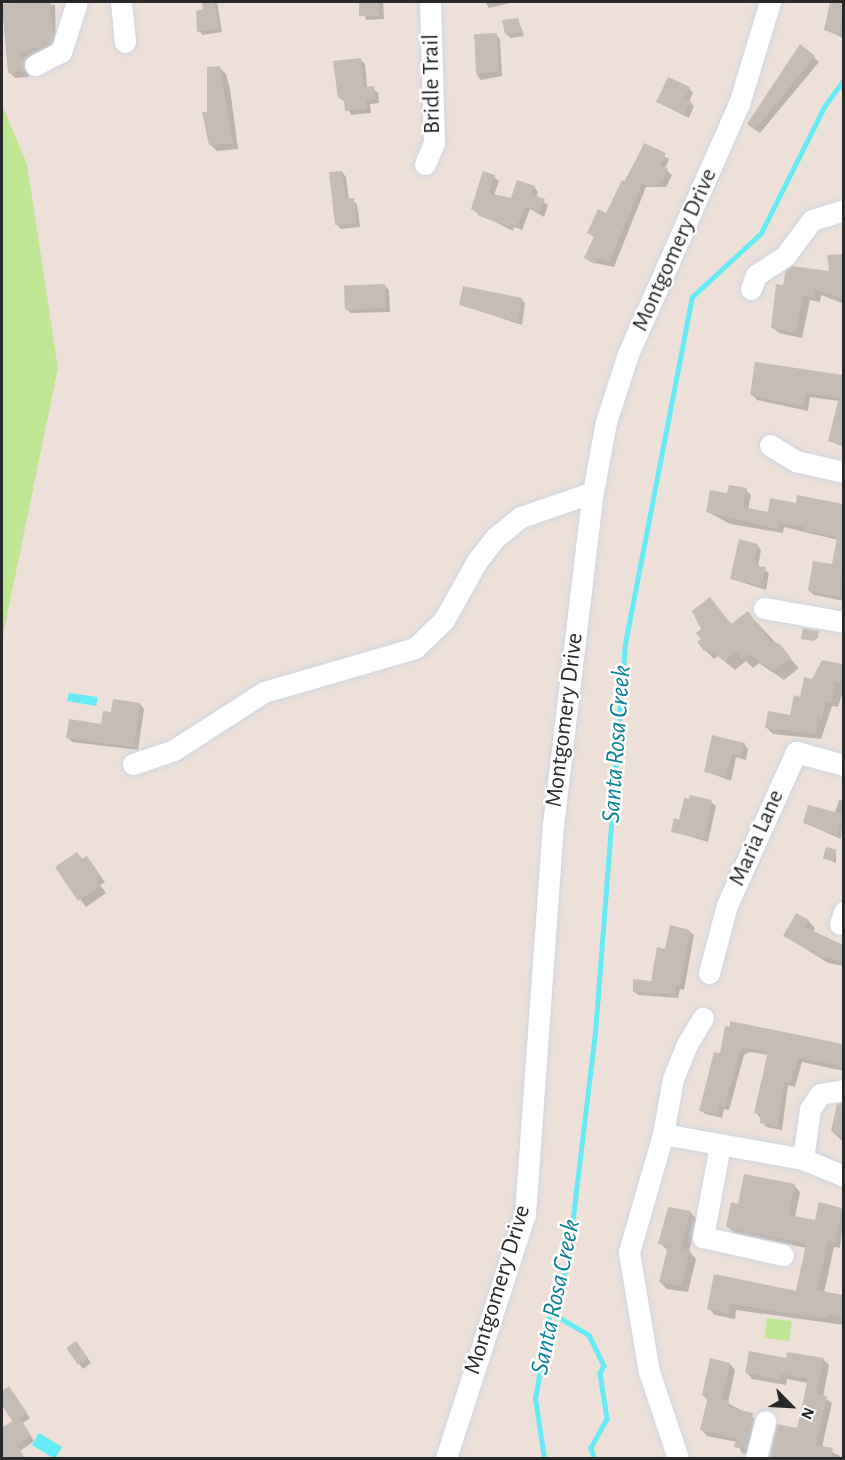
<!DOCTYPE html>
<style>
body{margin:0}
#map{position:relative;width:845px;height:1460px;overflow:hidden;background:#ece0d9;font-family:"Alegreya Sans",sans-serif}
div>[style]{position:absolute}
.green>*{inset:0;background:#bfe692;transform-origin:0 0}
.water>*{inset:0;background:#66ebf4;transform-origin:0 0}
.shadow>*{inset:0;background:#0003}
.stream>*{height:4.5px;margin:-2.25px;padding:0 2.25px;transform-origin:2.25px;border-radius:2.25px;background:#66ebf4}
.building>*{inset:0;background:#c4bcb5;transform-origin:0 0}
.roads{filter:drop-shadow(0 0 2px #ced6e3) drop-shadow(0 0 2px #ced6e3)}
.minor>*{height:21px;margin:-10.5px;padding:0 10.5px;transform-origin:10.5px;border-radius:10.5px;background:#fff}
span{translate:-50% -50%;white-space:nowrap;text-align:center;line-height:1.15;-webkit-text-stroke:5px #fff;paint-order:stroke}
.street-label{font-size:24px;color:#292929}
.water-label{font-size:26px;color:#078298;font-style:italic}
.frame{position:absolute;inset:0;border:3px solid #292929;pointer-events:none}
.north{position:absolute;left:761px;top:1376px;width:60px;height:60px;-webkit-text-stroke:4px #fff;paint-order:stroke;rotate:114deg;font-size:16px;font-weight:700;line-height:24px;text-align:center;color:#292929}
.north::after{content:'';display:block;margin:auto;width:21px;height:27px;background:#292929;clip-path:polygon(50% 0,100% 100%,50% 72%,0 100%)}
</style>
<div id="map">
<div class="green">
<div style="clip-path:polygon(2px 105px,27px 164px,58px 368px,2px 640px)"></div>
<div style="left:767px;top:1318px;width:25px;height:20px;rotate:7deg"></div>
</div>
<div class="water">
<div style="clip-path:polygon(69px 693px,98px 697px,96px 706px,67px 701px)"></div>
<div style="left:39px;top:1433px;width:27px;height:14px;rotate:31deg"></div>
</div>
<div class="shadow">
<div style="clip-path:polygon(31px 2px,55px 5px,56px 49px,27px 60px,29px 77px,15px 78px,9px 72px,2px 6px)"></div>
<div style="clip-path:polygon(204px 2px,217px 2px,222px 32px,203px 35px,199px 31px)"></div>
<div style="clip-path:polygon(360px 2px,383px 2px,384px 19px,366px 20px)"></div>
<div style="clip-path:polygon(485px 2px,514px 2px,489px 8px)"></div>
<div style="clip-path:polygon(833px 2px,844px 2px,843px 38px,826px 30px)"></div>
<div style="clip-path:polygon(518px 19px,524px 36px,511px 38px,506px 34px)"></div>
<div style="clip-path:polygon(496px 35px,500px 39px,502px 76px,481px 80px,477px 75px)"></div>
<div style="clip-path:polygon(800px 46px,819px 62px,760px 133px,753px 128px)"></div>
<div style="clip-path:polygon(360px 59px,365px 64px,367px 88px,378px 92px,379px 103px,370px 104px,371px 113px,351px 115px,346px 102px,339px 98px)"></div>
<div style="clip-path:polygon(220px 68px,226px 74px,230px 89px,238px 149px,217px 151px,210px 144px,208px 113px)"></div>
<div style="clip-path:polygon(689px 88px,693px 93px,689px 101px,694px 106px,689px 118px,658px 102px)"></div>
<div style="clip-path:polygon(644px 145px,669px 159px,665px 169px,672px 175px,666px 187px,646px 187px,614px 267px,590px 262px,586px 258px,595px 238px,589px 233px,607px 214px)"></div>
<div style="clip-path:polygon(342px 172px,346px 177px,349px 200px,357px 204px,360px 227px,341px 229px,337px 225px)"></div>
<div style="clip-path:polygon(494px 177px,499px 181px,494px 195px,512px 200px,534px 187px,538px 192px,536px 198px,548px 205px,544px 217px,530px 209px,522px 230px,514px 227px,513px 231px,477px 213px,472px 209px)"></div>
<div style="clip-path:polygon(844px 255px,844px 304px,821px 295px,820px 302px,810px 300px,802px 338px,779px 333px,772px 327px,785px 287px,831px 273px,829px 257px)"></div>
<div style="clip-path:polygon(385px 286px,389px 290px,390px 312px,351px 313px,346px 309px)"></div>
<div style="clip-path:polygon(521px 299px,525px 303px,522px 325px,461px 305px)"></div>
<div style="clip-path:polygon(756px 364px,844px 377px,844px 447px,830px 441px,839px 401px,810px 397px,808px 411px,757px 400px,752px 394px)"></div>
<div style="clip-path:polygon(746px 490px,751px 495px,748px 510px,769px 513px,797px 504px,798px 497px,844px 506px,844px 601px,814px 595px,809px 590px,833px 566px,838px 540px,784px 527px,783px 533px,730px 524px,708px 512px,728px 495px)"></div>
<div style="clip-path:polygon(757px 545px,761px 550px,758px 566px,769px 573px,766px 590px,731px 579px)"></div>
<div style="clip-path:polygon(710px 599px,732px 625px,748px 613px,799px 668px,784px 680px,759px 663px,753px 668px,746px 661px,735px 670px,718px 656px,714px 659px,705px 650px,703px 639px)"></div>
<div style="clip-path:polygon(823px 662px,844px 666px,844px 688px,838px 707px,832px 706px,821px 739px,773px 734px,767px 728px,791px 717px)"></div>
<div style="clip-path:polygon(140px 704px,144px 709px,138px 750px,72px 742px,68px 738px,102px 726px,112px 713px)"></div>
<div style="clip-path:polygon(744px 744px,748px 749px,746px 760px,736px 757px,731px 781px,705px 771px)"></div>
<div style="clip-path:polygon(839px 800px,844px 801px,841px 839px,805px 823px,835px 813px)"></div>
<div style="clip-path:polygon(711px 802px,716px 806px,708px 842px,672px 831px)"></div>
<div style="clip-path:polygon(836px 852px,836px 863px,825px 858px)"></div>
<div style="clip-path:polygon(87px 858px,105px 882px,100px 885px,106px 893px,86px 907px,57px 868px)"></div>
<div style="clip-path:polygon(808px 921px,815px 928px,813px 932px,844px 946px,844px 966px,828px 963px,785px 936px)"></div>
<div style="clip-path:polygon(689px 931px,694px 935px,684px 990px,680px 989px,678px 998px,638px 995px,634px 991px,652px 982px,666px 951px)"></div>
<div style="clip-path:polygon(732px 1023px,843px 1045px,844px 1040px,844px 1071px,802px 1062px,795px 1087px,788px 1085px,782px 1130px,766px 1127px,756px 1112px,769px 1055px,750px 1052px,744px 1055px,729px 1110px,724px 1109px,722px 1118px,705px 1114px,701px 1110px)"></div>
<div style="clip-path:polygon(836px 1116px,844px 1118px,844px 1143px,832px 1131px)"></div>
<div style="clip-path:polygon(794px 1185px,800px 1192px,795px 1217px,817px 1222px,844px 1211px,840px 1248px,834px 1247px,824px 1293px,844px 1297px,844px 1325px,736px 1310px,735px 1319px,715px 1315px,709px 1309px,716px 1276px,798px 1293px,807px 1248px,734px 1233px,727px 1226px,739px 1205px)"></div>
<div style="clip-path:polygon(690px 1212px,697px 1219px,689px 1251px,696px 1259px,688px 1292px,667px 1289px,660px 1282px,667px 1250px,660px 1243px)"></div>
<div style="clip-path:polygon(80px 1347px,91px 1363px,83px 1369px,68px 1348px)"></div>
<div style="clip-path:polygon(823px 1359px,829px 1365px,823px 1397px,832px 1403px,822px 1447px,844px 1458px,771px 1458px,779px 1425px,798px 1430px,809px 1383px,787px 1379px,786px 1385px,752px 1379px,747px 1373px,787px 1360px)"></div>
<div style="clip-path:polygon(730px 1364px,735px 1370px,728px 1403px,758px 1420px,751px 1454px,742px 1453px,737px 1442px,707px 1436px,702px 1430px,708px 1400px,703px 1395px)"></div>
<div style="clip-path:polygon(9px 1388px,30px 1418px,23px 1423px,34px 1441px,20px 1451px,25px 1458px,2px 1458px,2px 1441px,8px 1436px,14px 1422px,2px 1402px,2px 1393px)"></div>
</div>
<div class="stream">
<div style="left:550px;top:1312px;width:45px;rotate:30.5deg"></div>
<div style="left:589px;top:1335px;width:34px;rotate:64deg"></div>
<div style="left:604px;top:1366px;width:8px;rotate:120deg"></div>
<div style="left:600px;top:1373px;width:47px;rotate:81.3deg"></div>
<div style="left:607px;top:1419px;width:33px;rotate:119deg"></div>
<div style="left:591px;top:1448px;width:10px;rotate:73deg"></div>
<div style="left:544px;top:1458px;width:60px;rotate:-98.7deg"></div>
<div style="left:535px;top:1399px;width:88px;rotate:-80.2deg"></div>
<div style="left:550px;top:1312px;width:48px;rotate:-69.3deg"></div>
<div style="left:567px;top:1267px;width:236px;rotate:-83.2deg"></div>
<div style="left:595px;top:1033px;width:390px;rotate:-85.6deg"></div>
<div style="left:625px;top:644px;width:353px;rotate:-79.1deg"></div>
<div style="left:692px;top:297px;width:94px;rotate:-42.8deg"></div>
<div style="left:761px;top:233px;width:141px;rotate:-63.4deg"></div>
<div style="left:824px;top:107px;width:34px;rotate:-54deg"></div>
</div>
<div class="building">
<div style="clip-path:polygon(21px 2px,50px 2px,53px 35px,51px 43px,21px 53px,24px 71px,8px 73px,2px 4px)"></div>
<div style="clip-path:polygon(202px 2px,214px 2px,219px 28px,197px 32px,196px 11px,203px 9px)"></div>
<div style="left:359px;top:2px;width:20px;height:14px"></div>
<div style="clip-path:polygon(830px 2px,843px 2px,839px 35px,824px 30px)"></div>
<div style="clip-path:polygon(518px 18px,521px 32px,505px 34px,502px 20px)"></div>
<div style="left:497px;top:33px;width:39px;height:23px;rotate:87deg"></div>
<div style="clip-path:polygon(800px 44px,815px 56px,755px 130px,747px 124px)"></div>
<div style="clip-path:polygon(361px 58px,364px 87px,374px 86px,376px 99px,366px 100px,367px 109px,345px 111px,344px 98px,338px 98px,333px 61px)"></div>
<div style="clip-path:polygon(220px 66px,233px 143px,209px 145px,202px 112px,207px 112px,207px 67px)"></div>
<div style="clip-path:polygon(668px 77px,690px 87px,685px 98px,691px 101px,684px 115px,656px 102px)"></div>
<div style="clip-path:polygon(644px 143px,666px 153px,660px 165px,668px 169px,662px 183px,650px 187px,642px 184px,609px 263px,597px 258px,595px 264px,584px 258px,594px 236px,587px 233px,598px 209px,606px 213px,622px 180px,626px 182px)"></div>
<div style="clip-path:polygon(342px 171px,346px 198px,354px 198px,357px 223px,335px 225px,329px 172px)"></div>
<div style="clip-path:polygon(483px 171px,495px 175px,489px 193px,511px 198px,517px 180px,535px 186px,531px 194px,545px 199px,539px 213px,526px 206px,517px 226px,510px 224px,509px 227px,477px 215px,480px 213px,471px 209px)"></div>
<div style="clip-path:polygon(843px 254px,843px 298px,815px 290px,814px 297px,803px 295px,796px 333px,771px 328px,776px 284px,783px 285px,786px 270px,792px 266px,829px 271px,827px 255px)"></div>
<div style="left:385px;top:284px;width:24px;height:41px;rotate:88deg"></div>
<div style="clip-path:polygon(463px 286px,522px 298px,518px 322px,459px 305px)"></div>
<div style="clip-path:polygon(755px 362px,843px 375px,843px 445px,828px 441px,839px 398px,806px 393px,803px 407px,750px 395px)"></div>
<div style="clip-path:polygon(729px 485px,747px 488px,743px 507px,768px 512px,770px 498px,796px 503px,797px 495px,843px 504px,840px 597px,808px 591px,813px 561px,832px 564px,837px 537px,805px 531px,805px 527px,779px 523px,778px 529px,706px 512px,710px 490px,727px 493px)"></div>
<div style="clip-path:polygon(739px 539px,758px 544px,754px 560px,757px 566px,766px 567px,761px 586px,730px 579px)"></div>
<div style="clip-path:polygon(710px 597px,731px 624px,748px 611px,770px 641px,780px 644px,791px 658px,774px 671px,749px 654px,742px 660px,737px 652px,724px 661px,708px 648px,704px 651px,697px 642px,701px 639px,696px 633px,701px 629px,692px 611px)"></div>
<div style="clip-path:polygon(803px 628px,819px 631px,818px 638px,813px 641px,801px 639px)"></div>
<div style="clip-path:polygon(822px 660px,843px 664px,843px 671px,841px 683px,835px 682px,832px 702px,826px 701px,822px 719px,818px 718px,815px 734px,765px 728px,768px 711px,790px 715px,794px 695px,800px 697px,804px 677px,812px 679px)"></div>
<div style="clip-path:polygon(113px 699px,140px 703px,134px 747px,66px 738px,69px 719px,101px 724px,103px 711px,111px 712px)"></div>
<div style="clip-path:polygon(712px 735px,745px 743px,741px 756px,732px 754px,726px 777px,704px 772px)"></div>
<div style="clip-path:polygon(690px 795px,712px 800px,704px 839px,671px 832px,674px 818px,679px 820px,684px 798px,689px 799px)"></div>
<div style="clip-path:polygon(808px 805px,843px 814px,837px 835px,803px 823px)"></div>
<div style="left:826px;top:847px;width:11px;height:12px;rotate:15deg"></div>
<div style="clip-path:polygon(77px 852px,82px 859px,87px 856px,100px 875px,95px 878px,100px 886px,78px 901px,55px 867px)"></div>
<div style="clip-path:polygon(796px 913px,809px 920px,805px 927px,843px 945px,841px 961px,820px 956px,783px 936px)"></div>
<div style="clip-path:polygon(670px 925px,690px 930px,680px 986px,676px 985px,674px 994px,633px 992px,633px 979px,651px 981px,657px 947px,665px 949px)"></div>
<div style="clip-path:polygon(730px 1021px,843px 1044px,843px 1066px,798px 1058px,791px 1083px,784px 1082px,777px 1127px,760px 1123px,761px 1114px,754px 1113px,768px 1052px,745px 1048px,740px 1051px,725px 1107px,720px 1105px,718px 1114px,699px 1111px,714px 1052px,720px 1053px,725px 1026px,730px 1027px)"></div>
<div style="clip-path:polygon(843px 1103px,843px 1136px,831px 1131px,837px 1104px)"></div>
<div style="clip-path:polygon(744px 1174px,795px 1184px,789px 1215px,815px 1220px,819px 1202px,842px 1208px,835px 1243px,828px 1241px,817px 1290px,843px 1295px,843px 1318px,828px 1315px,827px 1319px,731px 1304px,729px 1314px,707px 1309px,714px 1274px,796px 1291px,806px 1244px,726px 1227px,731px 1202px,738px 1204px)"></div>
<div style="clip-path:polygon(668px 1207px,691px 1211px,681px 1248px,690px 1250px,681px 1286px,659px 1282px,668px 1246px,658px 1244px)"></div>
<div style="left:76px;top:1341px;width:21px;height:12px;rotate:55deg"></div>
<div style="clip-path:polygon(749px 1351px,786px 1358px,787px 1352px,824px 1358px,816px 1394px,827px 1396px,816px 1445px,833px 1448px,831px 1458px,769px 1458px,777px 1424px,797px 1428px,808px 1379px,781px 1374px,780px 1380px,745px 1373px)"></div>
<div style="clip-path:polygon(710px 1358px,730px 1363px,722px 1400px,729px 1401px,728px 1407px,753px 1413px,745px 1449px,734px 1447px,736px 1438px,700px 1430px,708px 1396px,702px 1395px)"></div>
<div style="clip-path:polygon(9px 1386px,27px 1413px,20px 1418px,31px 1436px,17px 1446px,25px 1458px,2px 1458px,2px 1428px,12px 1421px,2px 1405px,2px 1391px)"></div>
</div>
<div class="roads">
<div class="minor">
<div style="left:121px;top:2px;width:40px;rotate:84.3deg"></div>
<div style="left:35px;top:65px;width:29px;rotate:-27deg"></div>
<div style="left:61px;top:52px;width:52px;rotate:-72.3deg"></div>
<div style="left:425px;top:164px;width:23px;rotate:-67deg"></div>
<div style="left:434px;top:143px;width:141px;rotate:-91.6deg"></div>
<div style="left:751px;top:289px;width:15px;rotate:-70deg"></div>
<div style="left:756px;top:275px;width:35px;rotate:-33deg"></div>
<div style="left:785px;top:256px;width:45px;rotate:-53.1deg"></div>
<div style="left:812px;top:220px;width:34px;rotate:-17deg"></div>
<div style="left:770px;top:445px;width:31px;rotate:32deg"></div>
<div style="left:796px;top:461px;width:49px;rotate:12.9deg"></div>
<div style="left:764px;top:608px;width:81px;rotate:9.9deg"></div>
<div style="left:133px;top:764px;width:43px;rotate:-18.9deg"></div>
<div style="left:174px;top:750px;width:107px;rotate:-32.8deg"></div>
<div style="left:264px;top:692px;width:157px;rotate:-16.2deg"></div>
<div style="left:415px;top:648px;width:40px;rotate:-44deg"></div>
<div style="left:444px;top:620px;width:68px;rotate:-60.8deg"></div>
<div style="left:477px;top:561px;width:31px;rotate:-52deg"></div>
<div style="left:496px;top:537px;width:32px;rotate:-39deg"></div>
<div style="left:521px;top:517px;width:76px;rotate:-19.1deg"></div>
<div style="left:840px;top:924px;width:13px;rotate:-72deg"></div>
<div style="left:709px;top:973px;width:70px;rotate:-75.2deg"></div>
<div style="left:727px;top:905px;width:168px;rotate:-65.7deg"></div>
<div style="left:796px;top:752px;width:50px;rotate:15.2deg"></div>
<div style="left:663px;top:1134px;width:142px;rotate:10.1deg"></div>
<div style="left:803px;top:1159px;width:44px;rotate:22.5deg"></div>
<div style="left:720px;top:1145px;width:94px;rotate:100.5deg"></div>
<div style="left:703px;top:1237px;width:82px;rotate:12.7deg"></div>
<div style="left:803px;top:1159px;width:50px;rotate:-82deg"></div>
<div style="left:810px;top:1109px;width:18px;rotate:-56deg"></div>
<div style="left:820px;top:1094px;width:24px;rotate:-9deg"></div>
<div style="left:446px;top:1458px;width:256px;rotate:-72.1deg"></div>
<div style="left:525px;top:1214px;width:390px;rotate:-85.9deg"></div>
<div style="left:553px;top:825px;width:335px;rotate:-83.2deg"></div>
<div style="left:593px;top:492px;width:71px;rotate:-79.5deg"></div>
<div style="left:606px;top:422px;width:71px;rotate:-72.1deg"></div>
<div style="left:628px;top:354px;width:274px;rotate:-66.1deg"></div>
<div style="left:739px;top:104px;width:107px;rotate:-73.1deg"></div>
<div style="left:678px;top:1458px;width:91px;rotate:-108.6deg"></div>
<div style="left:649px;top:1372px;width:122px;rotate:-99.5deg"></div>
<div style="left:629px;top:1252px;width:123px;rotate:-73.9deg"></div>
<div style="left:663px;top:1134px;width:56px;rotate:-79.7deg"></div>
<div style="left:673px;top:1079px;width:35px;rotate:-68deg"></div>
<div style="left:686px;top:1046px;width:33px;rotate:-59deg"></div>
<div style="left:756px;top:1458px;width:38px;rotate:-76deg"></div>
</div>
</div>
<div class="street-label">
<span style="left:432px;top:84px;rotate:-91deg">Bridle Trail</span>
<span style="left:675px;top:250px;rotate:-66deg">Montgomery Drive</span>
<span style="left:565px;top:720px;rotate:-83deg">Montgomery Drive</span>
<span style="left:757px;top:838px;rotate:-66deg">Maria Lane</span>
<span style="left:498px;top:1290px;rotate:-73deg">Montgomery Drive</span>
</div>
<div class="water-label">
<span style="left:617px;top:744px;rotate:-86deg">Santa Rosa Creek</span>
<span style="left:556px;top:1297px;rotate:-78deg">Santa Rosa Creek</span>
</div>
<div class="frame"></div>
<div class="north">N</div>
</div>
